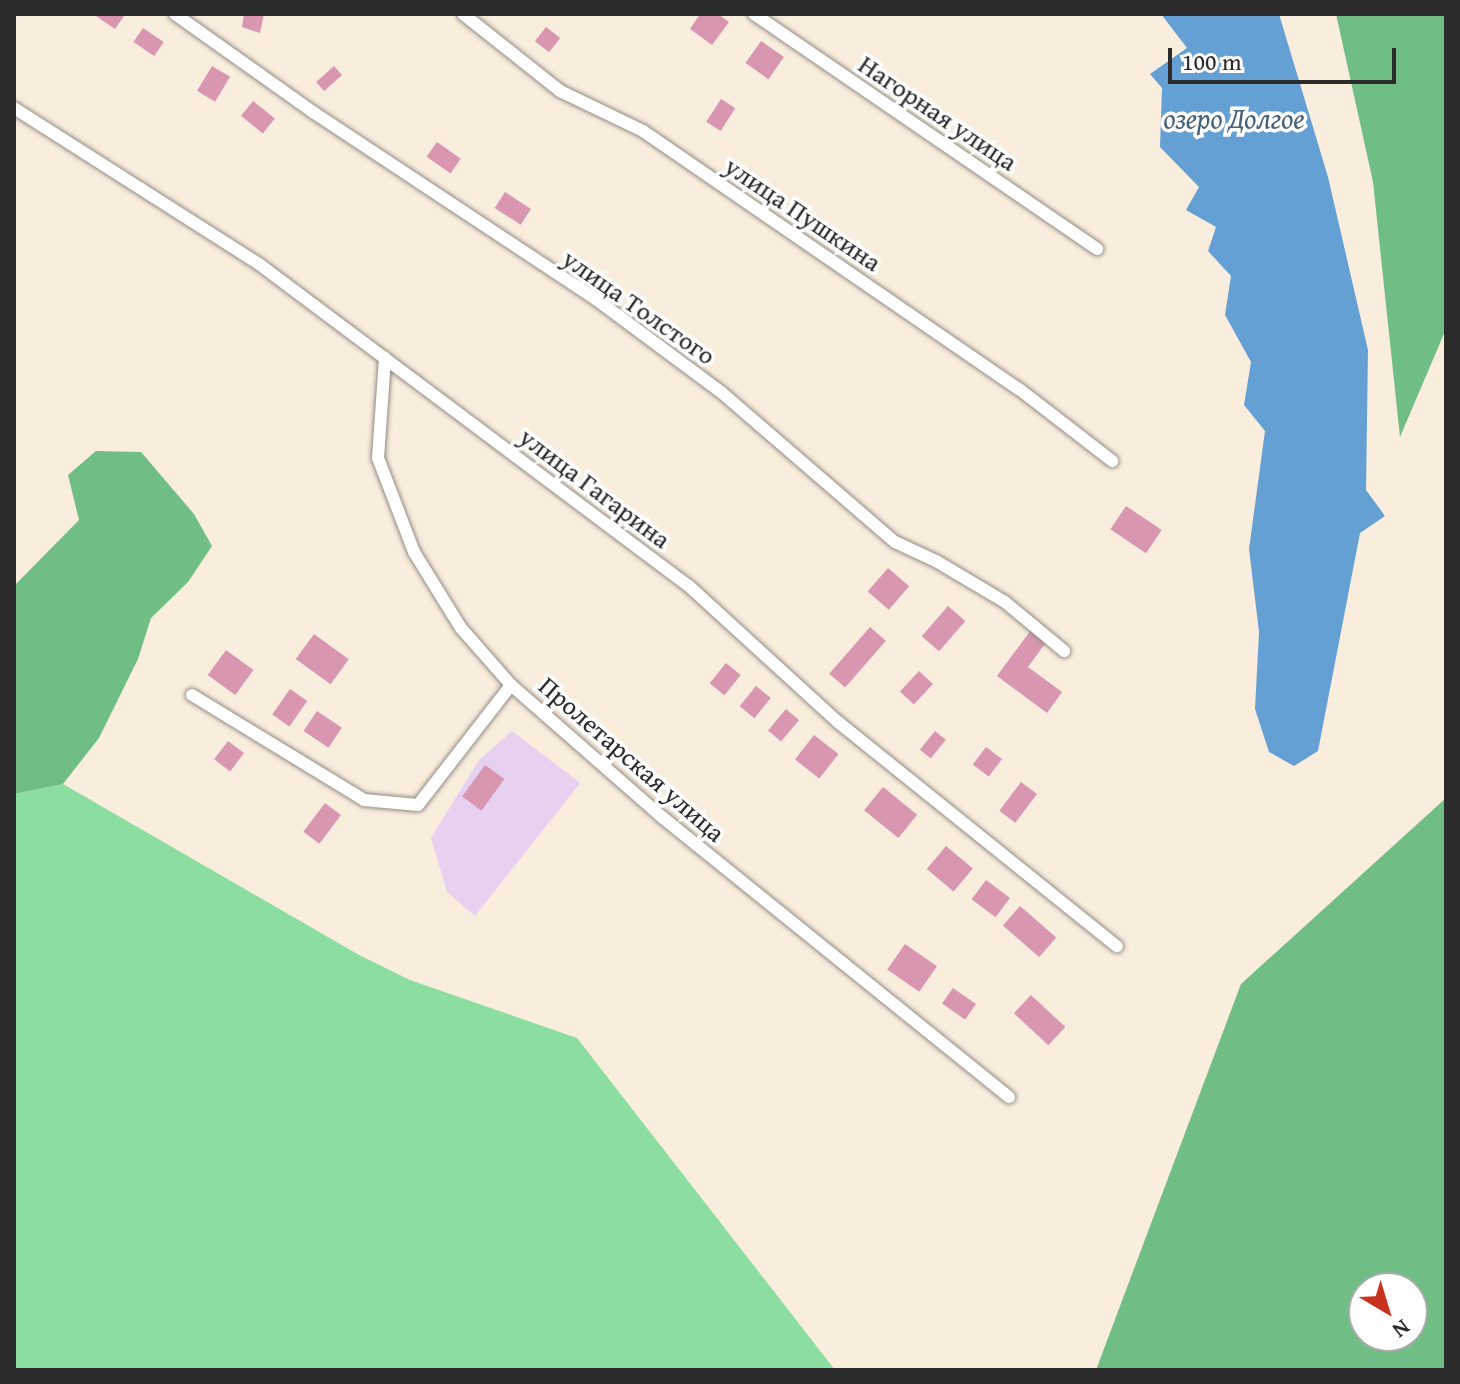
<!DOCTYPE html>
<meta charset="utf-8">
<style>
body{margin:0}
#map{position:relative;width:1460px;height:1384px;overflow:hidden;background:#f9eddd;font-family:"Gentium Book Plus",serif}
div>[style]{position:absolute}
.built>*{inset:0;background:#e6d2f0}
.green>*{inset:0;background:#8bde9f}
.forest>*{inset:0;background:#70bd86}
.water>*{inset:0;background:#64a0d4}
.building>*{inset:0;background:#d896b0;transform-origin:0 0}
.roads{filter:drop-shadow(0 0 2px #928c84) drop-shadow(0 0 2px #928c84)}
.street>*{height:12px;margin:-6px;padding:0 6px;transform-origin:6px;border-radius:6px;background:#fff}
span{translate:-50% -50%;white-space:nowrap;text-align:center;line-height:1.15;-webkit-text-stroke:7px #fff;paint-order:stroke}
.street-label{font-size:26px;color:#2b2b2b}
.water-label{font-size:28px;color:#456077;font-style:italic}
.frame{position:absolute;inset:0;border:16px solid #2b2b2b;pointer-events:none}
.north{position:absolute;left:1348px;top:1272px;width:80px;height:80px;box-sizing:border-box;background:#fff;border:2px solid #aaa;border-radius:50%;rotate:142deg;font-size:22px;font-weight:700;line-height:32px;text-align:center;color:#2b2b2b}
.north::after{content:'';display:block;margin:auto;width:28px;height:36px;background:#c8321e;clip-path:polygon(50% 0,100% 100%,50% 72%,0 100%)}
.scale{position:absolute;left:1168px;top:48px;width:228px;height:36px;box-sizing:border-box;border:4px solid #2b2b2b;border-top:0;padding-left:10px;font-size:24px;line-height:28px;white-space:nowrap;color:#2b2b2b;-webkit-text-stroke:6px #fff;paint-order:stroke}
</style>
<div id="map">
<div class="built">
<div style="clip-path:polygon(512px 731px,580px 783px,475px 916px,447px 892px,431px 838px,479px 760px)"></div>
</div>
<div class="green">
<div style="clip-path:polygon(63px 784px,359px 955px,410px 980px,577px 1038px,835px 1370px,14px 1370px,14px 794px)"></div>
</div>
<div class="forest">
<div style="clip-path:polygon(1336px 14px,1446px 14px,1446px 329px,1400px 437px,1373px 182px)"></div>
<div style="clip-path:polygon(96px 451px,141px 452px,194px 514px,212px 546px,188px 582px,151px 618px,138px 659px,99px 738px,63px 784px,14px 794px,14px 586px,79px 520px,68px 475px)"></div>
<div style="clip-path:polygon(evenodd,1446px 798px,1446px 1370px,1096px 1370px,1241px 984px,1446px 798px,1364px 1288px,1412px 1288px,1412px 1336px,1364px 1336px,1364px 1288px)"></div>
</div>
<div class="water">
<div style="clip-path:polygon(1161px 14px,1279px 14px,1328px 177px,1368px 350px,1366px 490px,1385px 516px,1360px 533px,1318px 751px,1294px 766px,1269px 752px,1255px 709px,1259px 632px,1249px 549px,1265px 431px,1244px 405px,1251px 362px,1225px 315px,1231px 276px,1208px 251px,1216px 227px,1186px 210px,1199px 187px,1160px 147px,1162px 88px,1150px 74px,1187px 48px)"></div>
</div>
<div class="building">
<div style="clip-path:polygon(93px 14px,121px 14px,124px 16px,115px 29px)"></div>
<div style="clip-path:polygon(244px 14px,264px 14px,260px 33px,242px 27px)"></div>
<div style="clip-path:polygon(700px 14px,718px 14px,729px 22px,712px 45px,690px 29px)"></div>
<div style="left:546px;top:27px;width:18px;height:18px;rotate:38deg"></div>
<div style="left:143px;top:28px;width:25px;height:17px;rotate:34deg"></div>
<div style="left:761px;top:41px;width:28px;height:27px;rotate:35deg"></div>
<div style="left:212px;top:66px;width:21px;height:29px;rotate:31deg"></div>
<div style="left:334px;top:66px;width:12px;height:24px;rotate:48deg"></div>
<div style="left:721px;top:99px;width:17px;height:27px;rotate:33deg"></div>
<div style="left:253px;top:101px;width:28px;height:19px;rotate:39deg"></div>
<div style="left:437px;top:142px;width:29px;height:18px;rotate:35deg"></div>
<div style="left:505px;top:192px;width:31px;height:19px;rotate:33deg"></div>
<div style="left:1126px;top:506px;width:43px;height:28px;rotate:34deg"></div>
<div style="left:888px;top:568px;width:28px;height:31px;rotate:41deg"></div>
<div style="left:948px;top:606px;width:23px;height:40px;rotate:41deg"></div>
<div style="left:870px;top:627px;width:21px;height:62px;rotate:41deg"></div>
<div style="clip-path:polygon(1031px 630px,1047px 641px,1028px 667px,1062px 692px,1047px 713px,997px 676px)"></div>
<div style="left:314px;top:634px;width:43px;height:31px;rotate:36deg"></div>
<div style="left:226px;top:650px;width:34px;height:31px;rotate:36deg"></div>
<div style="left:726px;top:663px;width:19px;height:26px;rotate:39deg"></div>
<div style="left:919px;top:671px;width:19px;height:28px;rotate:43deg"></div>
<div style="left:756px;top:686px;width:19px;height:26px;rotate:39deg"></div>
<div style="left:290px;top:689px;width:21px;height:31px;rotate:35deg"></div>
<div style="left:786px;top:709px;width:17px;height:28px;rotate:40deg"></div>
<div style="left:317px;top:711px;width:30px;height:24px;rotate:34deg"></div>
<div style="left:935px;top:731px;width:14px;height:24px;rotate:39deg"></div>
<div style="left:814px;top:735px;width:31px;height:31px;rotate:38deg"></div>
<div style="left:228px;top:741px;width:20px;height:23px;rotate:37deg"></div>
<div style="left:986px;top:747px;width:20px;height:22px;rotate:37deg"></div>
<div style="left:485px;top:765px;width:24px;height:39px;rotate:36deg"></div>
<div style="left:1021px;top:782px;width:20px;height:36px;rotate:37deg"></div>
<div style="left:883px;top:787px;width:44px;height:30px;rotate:39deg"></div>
<div style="left:325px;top:803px;width:20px;height:36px;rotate:37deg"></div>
<div style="left:946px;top:846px;width:35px;height:30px;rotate:40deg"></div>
<div style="left:986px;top:880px;width:30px;height:24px;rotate:37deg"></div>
<div style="left:1020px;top:906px;width:48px;height:26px;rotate:41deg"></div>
<div style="left:905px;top:944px;width:39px;height:31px;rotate:35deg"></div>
<div style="left:953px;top:988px;width:28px;height:19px;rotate:35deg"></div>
<div style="left:1031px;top:995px;width:47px;height:25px;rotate:43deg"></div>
</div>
<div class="roads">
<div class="street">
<div style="left:175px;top:14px;width:169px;rotate:35.4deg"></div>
<div style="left:313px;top:112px;width:341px;rotate:33.5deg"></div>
<div style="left:597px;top:300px;width:154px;rotate:36.6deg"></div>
<div style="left:721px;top:392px;width:230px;rotate:40.8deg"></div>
<div style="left:895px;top:542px;width:45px;rotate:24.9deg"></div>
<div style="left:936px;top:561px;width:80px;rotate:30.7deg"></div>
<div style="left:1005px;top:602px;width:77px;rotate:39.7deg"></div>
<div style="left:463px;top:14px;width:124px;rotate:38.4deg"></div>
<div style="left:560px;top:91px;width:92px;rotate:25.7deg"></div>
<div style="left:643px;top:131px;width:456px;rotate:34.5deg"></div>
<div style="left:1019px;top:389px;width:118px;rotate:37.7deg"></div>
<div style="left:754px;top:14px;width:416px;rotate:34.4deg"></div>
<div style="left:14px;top:108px;width:290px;rotate:32.5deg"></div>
<div style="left:259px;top:264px;width:539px;rotate:36.85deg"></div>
<div style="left:690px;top:587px;width:200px;rotate:42.4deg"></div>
<div style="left:838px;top:722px;width:358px;rotate:38.8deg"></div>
<div style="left:385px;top:358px;width:100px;rotate:94deg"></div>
<div style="left:378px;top:458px;width:101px;rotate:69deg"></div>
<div style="left:414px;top:552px;width:89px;rotate:58.3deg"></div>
<div style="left:461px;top:628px;width:76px;rotate:48.7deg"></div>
<div style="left:511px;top:685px;width:201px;rotate:41.2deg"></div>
<div style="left:662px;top:817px;width:446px;rotate:38.9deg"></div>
<div style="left:192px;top:695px;width:202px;rotate:31.4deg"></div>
<div style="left:364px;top:800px;width:54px;rotate:5.3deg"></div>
<div style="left:418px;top:805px;width:152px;rotate:-52.2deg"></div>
</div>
</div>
<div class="street-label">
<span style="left:938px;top:113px;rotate:34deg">Нагорная улица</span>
<span style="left:803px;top:214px;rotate:34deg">улица Пушкина</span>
<span style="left:639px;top:307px;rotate:35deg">улица Толстого</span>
<span style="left:595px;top:488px;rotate:37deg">улица Гагарина</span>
<span style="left:632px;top:759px;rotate:41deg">Пролетарская улица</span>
</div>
<div class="water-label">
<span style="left:1234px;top:118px">озеро Долгое</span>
</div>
<div class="frame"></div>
<div class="north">N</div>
<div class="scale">100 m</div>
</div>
